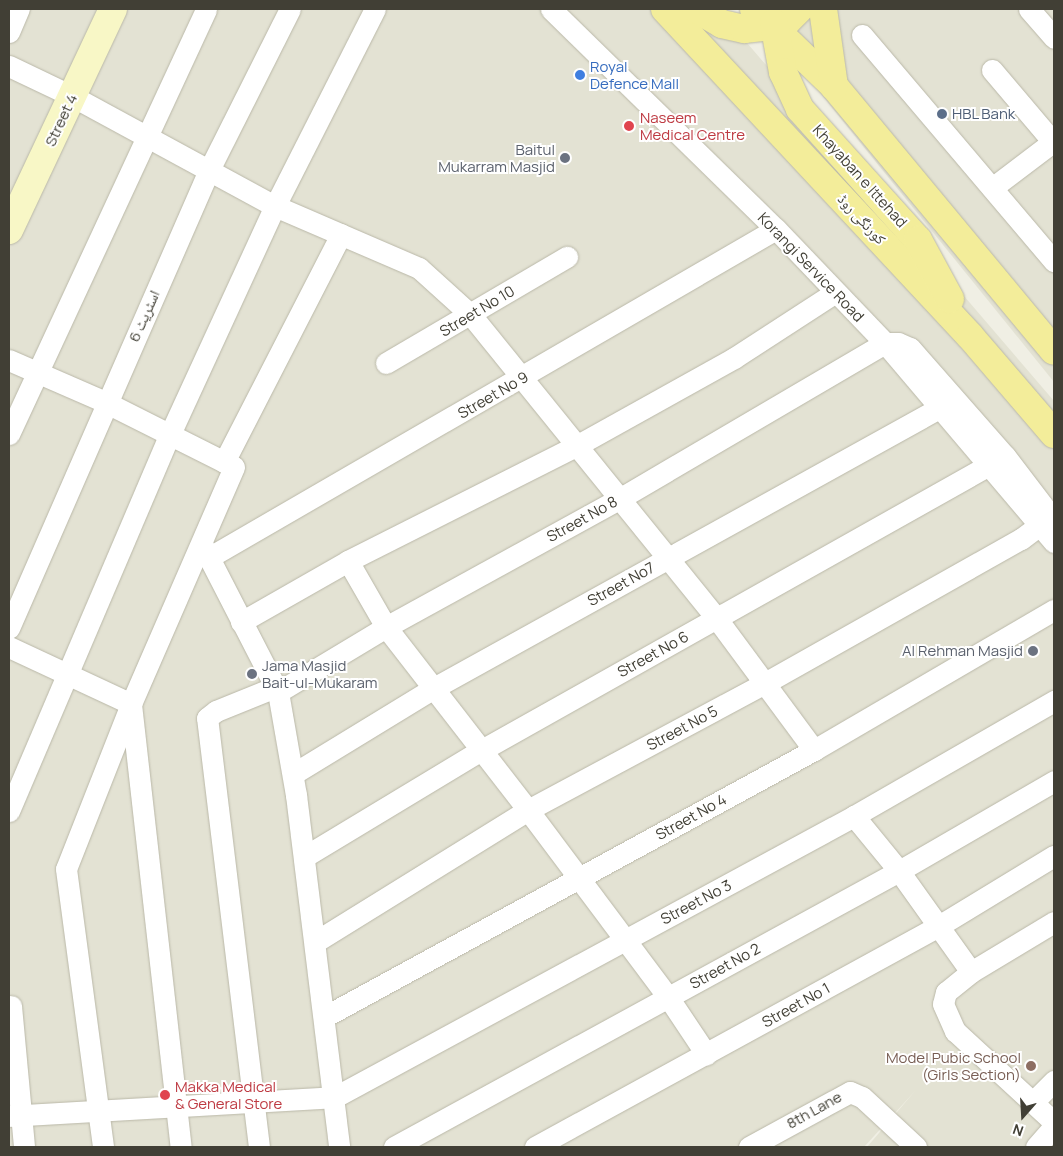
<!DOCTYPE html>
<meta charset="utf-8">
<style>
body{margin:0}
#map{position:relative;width:1063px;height:1156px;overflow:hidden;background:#f0efe4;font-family:Manrope,"Noto Naskh Arabic",sans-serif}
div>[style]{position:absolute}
.residential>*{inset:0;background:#e3e2d3}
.roads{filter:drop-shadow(0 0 1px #bab8a8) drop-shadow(0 0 1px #bab8a8)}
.street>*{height:21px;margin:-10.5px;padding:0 10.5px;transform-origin:10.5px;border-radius:10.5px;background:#fff}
.secondary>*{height:28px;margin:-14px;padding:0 14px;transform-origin:14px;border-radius:14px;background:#f8f7c6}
.primary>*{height:28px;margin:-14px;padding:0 14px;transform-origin:14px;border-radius:14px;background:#f3ed9a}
.dots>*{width:14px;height:14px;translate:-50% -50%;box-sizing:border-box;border:2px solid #fff;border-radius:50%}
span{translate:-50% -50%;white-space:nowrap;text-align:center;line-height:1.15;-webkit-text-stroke:4px #fff;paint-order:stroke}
.shop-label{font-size:15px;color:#366cbe}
.left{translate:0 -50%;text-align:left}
.service-label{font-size:15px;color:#4e5e75}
.health-label{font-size:15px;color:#be3a42}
.street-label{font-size:15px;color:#413f35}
.worship-label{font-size:15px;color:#5b616d}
.right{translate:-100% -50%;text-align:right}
.education-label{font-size:15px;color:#785e54}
.frame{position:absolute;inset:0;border:10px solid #413f35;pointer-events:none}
.north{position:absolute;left:998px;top:1091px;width:50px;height:50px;-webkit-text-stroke:4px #fff;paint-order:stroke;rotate:199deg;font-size:14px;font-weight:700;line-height:20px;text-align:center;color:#413f35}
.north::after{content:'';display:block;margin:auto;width:18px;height:22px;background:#413f35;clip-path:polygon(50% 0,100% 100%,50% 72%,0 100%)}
</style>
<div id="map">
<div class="residential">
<div style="clip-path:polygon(9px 9px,718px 9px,1054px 401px,1054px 1147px,867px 1147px,915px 1091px,864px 1147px,9px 1147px)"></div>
<div style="clip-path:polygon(752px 9px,1054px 9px,1054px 382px)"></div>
</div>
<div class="roads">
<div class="street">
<div style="left:551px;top:9px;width:315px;rotate:44.4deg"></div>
<div style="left:776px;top:229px;width:158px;rotate:46.3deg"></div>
<div style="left:885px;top:343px;width:261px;rotate:49.7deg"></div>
<div style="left:1029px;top:9px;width:38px;rotate:49deg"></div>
<div style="left:9px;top:32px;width:25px;rotate:-67deg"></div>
<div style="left:862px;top:35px;width:297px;rotate:49.7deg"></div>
<div style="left:9px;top:66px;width:70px;rotate:25.5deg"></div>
<div style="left:72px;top:96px;width:231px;rotate:28.5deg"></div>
<div style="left:275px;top:206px;width:157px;rotate:23.3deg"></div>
<div style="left:419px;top:268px;width:70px;rotate:42.1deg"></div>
<div style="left:471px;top:315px;width:391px;rotate:51deg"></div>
<div style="left:717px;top:619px;width:163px;rotate:53.5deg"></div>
<div style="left:992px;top:70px;width:96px;rotate:49.7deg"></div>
<div style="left:992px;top:188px;width:78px;rotate:-37.2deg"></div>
<div style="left:9px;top:360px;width:105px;rotate:23.6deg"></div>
<div style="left:105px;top:402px;width:144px;rotate:26.7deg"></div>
<div style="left:234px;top:467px;width:258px;rotate:113.5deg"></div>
<div style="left:131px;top:704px;width:177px;rotate:111.5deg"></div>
<div style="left:66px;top:869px;width:280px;rotate:82.4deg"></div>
<div style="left:386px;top:363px;width:210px;rotate:-30.4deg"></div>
<div style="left:9px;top:434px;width:468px;rotate:-65.1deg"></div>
<div style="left:224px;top:462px;width:256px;rotate:-62.8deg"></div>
<div style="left:203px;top:546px;width:164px;rotate:62.8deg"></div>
<div style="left:278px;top:692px;width:105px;rotate:80.1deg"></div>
<div style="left:296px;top:795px;width:355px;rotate:83deg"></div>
<div style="left:208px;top:558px;width:656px;rotate:-30.08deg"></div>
<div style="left:348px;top:561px;width:76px;rotate:60.1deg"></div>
<div style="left:386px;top:627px;width:232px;rotate:52.2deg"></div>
<div style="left:528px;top:810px;width:234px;rotate:53.2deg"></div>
<div style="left:668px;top:997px;width:69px;rotate:56.3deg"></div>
<div style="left:241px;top:622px;width:123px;rotate:-29.7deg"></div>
<div style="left:348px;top:561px;width:255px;rotate:-26.8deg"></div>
<div style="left:576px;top:446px;width:181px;rotate:-29.1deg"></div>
<div style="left:734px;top:358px;width:119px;rotate:-33deg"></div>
<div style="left:9px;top:628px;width:500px;rotate:-66.4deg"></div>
<div style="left:209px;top:170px;width:180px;rotate:-63.3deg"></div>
<div style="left:9px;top:647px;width:135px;rotate:25deg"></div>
<div style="left:131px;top:704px;width:446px;rotate:83.6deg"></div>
<div style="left:278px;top:692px;width:126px;rotate:-31deg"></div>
<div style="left:386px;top:627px;width:266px;rotate:-28.8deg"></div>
<div style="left:619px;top:499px;width:308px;rotate:-30.4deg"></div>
<div style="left:885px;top:343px;width:13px"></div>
<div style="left:898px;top:343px;width:13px;rotate:23deg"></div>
<div style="left:910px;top:348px;width:144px;rotate:48.7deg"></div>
<div style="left:1005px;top:456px;width:81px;rotate:52.6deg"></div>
<div style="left:293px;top:774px;width:163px;rotate:-31.4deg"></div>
<div style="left:432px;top:689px;width:582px;rotate:-28.99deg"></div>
<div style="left:941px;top:407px;width:13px;rotate:-42deg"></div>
<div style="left:9px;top:811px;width:410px;rotate:-66.9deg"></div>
<div style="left:170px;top:434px;width:251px;rotate:-65.3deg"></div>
<div style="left:275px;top:206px;width:221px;rotate:-63.1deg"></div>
<div style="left:854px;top:816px;width:71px;rotate:50.7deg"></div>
<div style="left:899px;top:871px;width:124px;rotate:54.5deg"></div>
<div style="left:304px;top:857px;width:205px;rotate:-31.1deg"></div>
<div style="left:480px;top:751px;width:602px;rotate:-29.33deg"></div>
<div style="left:1054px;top:922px;width:97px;rotate:148.9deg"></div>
<div style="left:971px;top:972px;width:32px;rotate:141deg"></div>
<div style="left:946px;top:992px;width:12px;rotate:104deg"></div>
<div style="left:943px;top:1004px;width:30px;rotate:66deg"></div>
<div style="left:955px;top:1031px;width:134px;rotate:42.6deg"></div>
<div style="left:315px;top:942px;width:251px;rotate:-31.8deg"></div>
<div style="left:528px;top:810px;width:269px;rotate:-28.2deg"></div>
<div style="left:765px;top:683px;width:294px;rotate:-29.4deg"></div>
<div style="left:1021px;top:539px;width:38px;rotate:-37deg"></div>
<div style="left:11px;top:1006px;width:142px;rotate:84.7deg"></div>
<div style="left:324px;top:1017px;width:558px;rotate:-28.59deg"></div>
<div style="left:814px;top:750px;width:278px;rotate:-30.3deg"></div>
<div style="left:1033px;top:1102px;width:30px;rotate:-45deg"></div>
<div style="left:9px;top:1116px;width:327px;rotate:-3.3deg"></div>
<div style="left:335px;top:1097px;width:590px;rotate:-28.43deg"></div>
<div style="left:854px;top:816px;width:231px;rotate:-29.9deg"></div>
<div style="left:259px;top:1147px;width:432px;rotate:-96.9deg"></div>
<div style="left:207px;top:718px;width:11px;rotate:-38deg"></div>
<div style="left:216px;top:711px;width:64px;rotate:-22.1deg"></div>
<div style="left:394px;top:1147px;width:576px;rotate:-28.66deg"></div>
<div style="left:899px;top:871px;width:179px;rotate:-30.1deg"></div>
<div style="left:535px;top:1147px;width:458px;rotate:-28.7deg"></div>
<div style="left:937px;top:927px;width:137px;rotate:-31.3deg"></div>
<div style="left:749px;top:1147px;width:115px;rotate:-28.6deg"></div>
<div style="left:850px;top:1092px;width:13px;rotate:23deg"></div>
<div style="left:862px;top:1097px;width:74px;rotate:42.8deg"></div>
<div style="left:1036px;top:1147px;width:28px;rotate:-49deg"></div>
</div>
<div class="secondary">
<div style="left:9px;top:230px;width:244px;rotate:-64.8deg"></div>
</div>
<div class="primary">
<div style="left:665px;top:9px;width:447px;rotate:47deg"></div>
<div style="left:970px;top:336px;width:129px;rotate:49.4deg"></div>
<div style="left:696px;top:9px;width:30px;rotate:30deg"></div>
<div style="left:722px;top:24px;width:23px;rotate:13deg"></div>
<div style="left:744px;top:29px;width:30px;rotate:-6deg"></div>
<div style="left:774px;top:26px;width:14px;rotate:-21deg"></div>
<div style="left:787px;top:21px;width:17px;rotate:-45deg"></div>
<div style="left:754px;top:9px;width:111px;rotate:43.9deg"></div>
<div style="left:834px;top:86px;width:344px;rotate:50.3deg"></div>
<div style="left:823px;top:9px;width:78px;rotate:81.9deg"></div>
<div style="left:774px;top:23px;width:50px;rotate:79.6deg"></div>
<div style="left:783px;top:72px;width:41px;rotate:65.3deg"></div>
<div style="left:800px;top:109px;width:176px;rotate:48deg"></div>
<div style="left:918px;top:240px;width:67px;rotate:61.5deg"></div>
</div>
</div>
<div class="dots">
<div style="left:580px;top:75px;background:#3f7fe0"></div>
<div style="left:942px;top:114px;background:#5c6f8a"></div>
<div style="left:629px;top:126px;background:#e0444e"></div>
<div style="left:565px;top:158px;background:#6b7280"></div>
<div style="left:1033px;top:651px;background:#6b7280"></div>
<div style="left:252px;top:674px;background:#6b7280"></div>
<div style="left:1031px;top:1066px;background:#8d6e63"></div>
<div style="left:165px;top:1095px;background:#e0444e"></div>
</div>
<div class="shop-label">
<span class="left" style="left:590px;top:75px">Royal<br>Defence Mall</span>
</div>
<div class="service-label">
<span class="left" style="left:952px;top:114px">HBL Bank</span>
</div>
<div class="health-label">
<span class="left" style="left:640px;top:126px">Naseem<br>Medical Centre</span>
<span class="left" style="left:175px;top:1095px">Makka Medical<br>&amp; General Store</span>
</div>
<div class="street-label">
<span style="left:61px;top:120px;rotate:-65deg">Street 4</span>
<span style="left:860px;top:176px;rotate:48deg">Khayaban e Ittehad</span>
<span style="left:862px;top:219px;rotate:47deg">کورنگی روڈ</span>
<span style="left:811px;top:267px;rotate:46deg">Korangi Service Road</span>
<span style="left:477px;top:311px;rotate:-31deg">Street No 10</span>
<span style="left:144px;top:316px;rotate:-66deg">اسٹریٹ 6</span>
<span style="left:493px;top:395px;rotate:-30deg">Street No 9</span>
<span style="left:582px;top:519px;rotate:-29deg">Street No 8</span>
<span style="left:621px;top:584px;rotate:-29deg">Street No7</span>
<span style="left:653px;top:654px;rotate:-29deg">Street No 6</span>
<span style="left:682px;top:728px;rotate:-28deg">Street No 5</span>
<span style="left:691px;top:817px;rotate:-29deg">Street No 4</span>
<span style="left:696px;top:902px;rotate:-28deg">Street No 3</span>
<span style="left:725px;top:966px;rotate:-29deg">Street No 2</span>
<span style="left:796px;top:1005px;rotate:-29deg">Street No 1</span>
<span style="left:814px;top:1110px;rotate:-29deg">8th Lane</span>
</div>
<div class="worship-label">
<span class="right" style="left:555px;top:158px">Baitul<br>Mukarram Masjid</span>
<span class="right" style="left:1023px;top:651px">Al Rehman Masjid</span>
<span class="left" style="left:262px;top:674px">Jama Masjid<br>Bait-ul-Mukaram</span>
</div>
<div class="education-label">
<span class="right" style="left:1021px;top:1066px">Model Pubic School<br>(Girls Section)</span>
</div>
<div class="frame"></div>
<div class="north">N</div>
</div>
